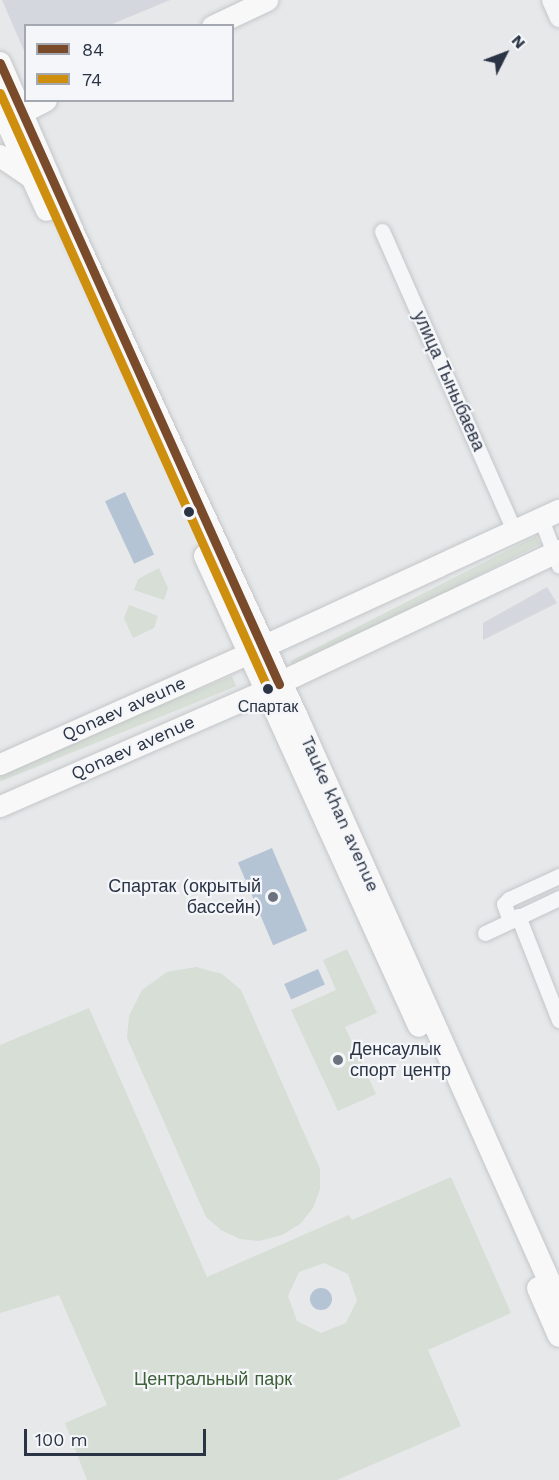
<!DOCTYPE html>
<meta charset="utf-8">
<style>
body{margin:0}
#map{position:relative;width:559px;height:1480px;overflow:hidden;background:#e6e8ea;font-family:"Work Sans",sans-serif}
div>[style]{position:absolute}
.built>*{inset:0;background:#d4d7dd}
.green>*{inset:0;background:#d6ded6;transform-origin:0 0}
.water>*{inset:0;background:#b4c4d5;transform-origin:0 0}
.round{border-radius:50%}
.roads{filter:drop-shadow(0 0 2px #c4c6c8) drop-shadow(0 0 2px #c4c6c8)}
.minor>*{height:15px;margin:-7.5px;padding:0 7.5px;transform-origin:7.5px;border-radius:7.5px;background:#f5f6f7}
.tertiary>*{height:18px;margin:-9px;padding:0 9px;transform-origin:9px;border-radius:9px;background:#f5f6f7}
.secondary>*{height:21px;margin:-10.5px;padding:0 10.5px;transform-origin:10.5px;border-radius:10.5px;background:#f8f8f8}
.primary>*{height:22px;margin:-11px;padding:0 11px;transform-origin:11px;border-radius:11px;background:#f8f8f8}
.bus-1>*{height:9px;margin:-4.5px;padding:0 4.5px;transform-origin:4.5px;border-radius:4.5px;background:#7a4b2a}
.bus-2>*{height:9px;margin:-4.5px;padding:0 4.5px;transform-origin:4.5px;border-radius:4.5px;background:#ce8f0e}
.dots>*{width:16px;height:16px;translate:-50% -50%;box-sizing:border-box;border:3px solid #f4f6f9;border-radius:50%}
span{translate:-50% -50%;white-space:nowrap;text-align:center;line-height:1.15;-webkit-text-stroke:4.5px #f4f6f9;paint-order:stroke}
.bus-label{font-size:16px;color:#2b3445}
.street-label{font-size:18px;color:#2b3445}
.poi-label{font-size:18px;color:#2b3445}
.right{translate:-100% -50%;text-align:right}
.left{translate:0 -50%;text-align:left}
.park-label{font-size:18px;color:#3f6138}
.legend{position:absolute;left:24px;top:24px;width:210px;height:78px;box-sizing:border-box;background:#f4f6f9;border:2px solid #a4a8b1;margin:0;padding:8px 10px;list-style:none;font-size:18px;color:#2b3445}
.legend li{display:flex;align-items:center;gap:12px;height:30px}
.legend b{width:30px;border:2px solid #a4a8b1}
.north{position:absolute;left:475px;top:24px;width:60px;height:60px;-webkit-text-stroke:4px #f4f6f9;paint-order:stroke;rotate:48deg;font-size:16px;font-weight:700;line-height:24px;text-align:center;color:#2b3445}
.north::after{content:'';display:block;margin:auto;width:21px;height:27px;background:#2b3445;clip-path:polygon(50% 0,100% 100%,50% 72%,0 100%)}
.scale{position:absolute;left:24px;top:1429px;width:182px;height:27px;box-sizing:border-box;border:3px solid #2b3445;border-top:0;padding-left:8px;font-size:18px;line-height:21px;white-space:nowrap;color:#2b3445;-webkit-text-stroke:4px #f4f6f9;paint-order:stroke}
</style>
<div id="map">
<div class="built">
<div style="clip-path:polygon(2px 0,170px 0,110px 25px,26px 26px,25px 53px)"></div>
<div style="clip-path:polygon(547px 587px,557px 603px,483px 640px,483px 623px)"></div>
</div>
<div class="green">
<div style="left:536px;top:536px;width:9px;height:276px;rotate:63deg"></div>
<div style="clip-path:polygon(159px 568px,168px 588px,164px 600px,134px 590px,138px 579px)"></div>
<div style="clip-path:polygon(129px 605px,158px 616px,154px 628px,133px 638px,124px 618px)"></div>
<div style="left:232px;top:676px;width:11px;height:254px;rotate:68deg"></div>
<div style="clip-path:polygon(347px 949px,377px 1013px,345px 1027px,376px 1094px,338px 1111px,291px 1010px,336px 990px,323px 960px)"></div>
<div style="clip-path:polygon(196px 967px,222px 974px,241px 990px,320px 1169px,320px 1189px,313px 1208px,300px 1224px,282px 1235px,259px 1241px,240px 1239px,221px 1230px,206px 1217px,127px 1038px,129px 1016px,142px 990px,167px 972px)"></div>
<div style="clip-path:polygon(evenodd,89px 1008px,207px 1277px,349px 1215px,352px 1220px,451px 1177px,511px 1313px,428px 1350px,461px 1426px,337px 1480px,87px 1480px,65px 1423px,107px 1405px,59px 1295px,0 1313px,0 1045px,89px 1008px,324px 1263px,348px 1274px,357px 1300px,346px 1323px,321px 1333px,297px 1321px,288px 1296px,299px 1272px,324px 1263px)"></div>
</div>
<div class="water">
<div style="left:125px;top:492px;width:69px;height:22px;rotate:65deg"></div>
<div style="left:272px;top:848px;width:90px;height:37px;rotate:67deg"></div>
<div style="left:318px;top:969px;width:17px;height:37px;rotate:66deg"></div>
<div class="round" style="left:310px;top:1288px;width:22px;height:22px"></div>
</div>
<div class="roads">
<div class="minor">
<div style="left:382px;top:231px;width:329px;rotate:66.2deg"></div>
<div style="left:541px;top:519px;width:50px;rotate:69deg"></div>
<div style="left:518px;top:916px;width:112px;rotate:68.5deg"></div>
<div style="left:510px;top:920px;width:17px;rotate:-111deg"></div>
<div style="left:504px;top:904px;width:7px;rotate:-45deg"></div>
<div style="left:509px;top:899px;width:55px;rotate:-24.7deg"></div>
<div style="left:485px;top:933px;width:82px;rotate:-25.3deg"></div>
</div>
<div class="tertiary">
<div style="left:551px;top:0;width:20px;rotate:66deg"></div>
</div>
<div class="secondary">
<div style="left:212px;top:26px;width:61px;rotate:-25.3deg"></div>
<div style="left:6px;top:121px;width:45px;rotate:-27.7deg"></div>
<div style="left:0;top:764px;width:273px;rotate:-24deg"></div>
<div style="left:0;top:806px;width:289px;rotate:-23.6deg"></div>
</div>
<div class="primary">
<div style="left:0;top:63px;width:184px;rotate:66.6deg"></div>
<div style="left:73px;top:232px;width:534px;rotate:65.21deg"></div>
<div style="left:297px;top:717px;width:642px;rotate:65.91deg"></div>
<div style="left:0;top:107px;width:113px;rotate:65.5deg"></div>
<div style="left:0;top:156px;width:37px;rotate:34deg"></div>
<div style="left:205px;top:556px;width:516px;rotate:65.52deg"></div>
<div style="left:252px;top:652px;width:338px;rotate:-24.7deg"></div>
<div style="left:265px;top:690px;width:325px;rotate:-25.3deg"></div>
<div style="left:538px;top:1288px;width:52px;rotate:66.4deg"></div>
</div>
</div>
<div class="bus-1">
<div style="left:0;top:63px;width:681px;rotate:65.81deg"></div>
</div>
<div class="bus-2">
<div style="left:0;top:93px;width:653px;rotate:65.79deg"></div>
</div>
<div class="dots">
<div style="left:189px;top:512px;background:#2b3445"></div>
<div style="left:268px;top:689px;background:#2b3445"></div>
<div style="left:273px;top:897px;background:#6c737f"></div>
<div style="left:338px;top:1060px;background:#6c737f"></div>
</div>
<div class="bus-label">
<span style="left:268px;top:707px">Спартак</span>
</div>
<div class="street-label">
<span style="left:449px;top:381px;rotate:66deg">улица Тыныбаева</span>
<span style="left:124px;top:709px;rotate:-24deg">Qonaev aveune</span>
<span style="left:133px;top:748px;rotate:-24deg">Qonaev avenue</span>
<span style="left:340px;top:814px;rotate:66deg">Tauke khan avenue</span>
</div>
<div class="poi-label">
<span class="right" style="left:261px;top:897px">Спартак (окрытый<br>бассейн)</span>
<span class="left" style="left:350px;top:1060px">Денсаулык<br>спорт центр</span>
</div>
<div class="park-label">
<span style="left:213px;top:1379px">Центральный парк</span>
</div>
<ul class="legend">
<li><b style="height:8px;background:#7a4b2a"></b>84</li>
<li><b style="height:8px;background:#ce8f0e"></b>74</li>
</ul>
<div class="north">N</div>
<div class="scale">100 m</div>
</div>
